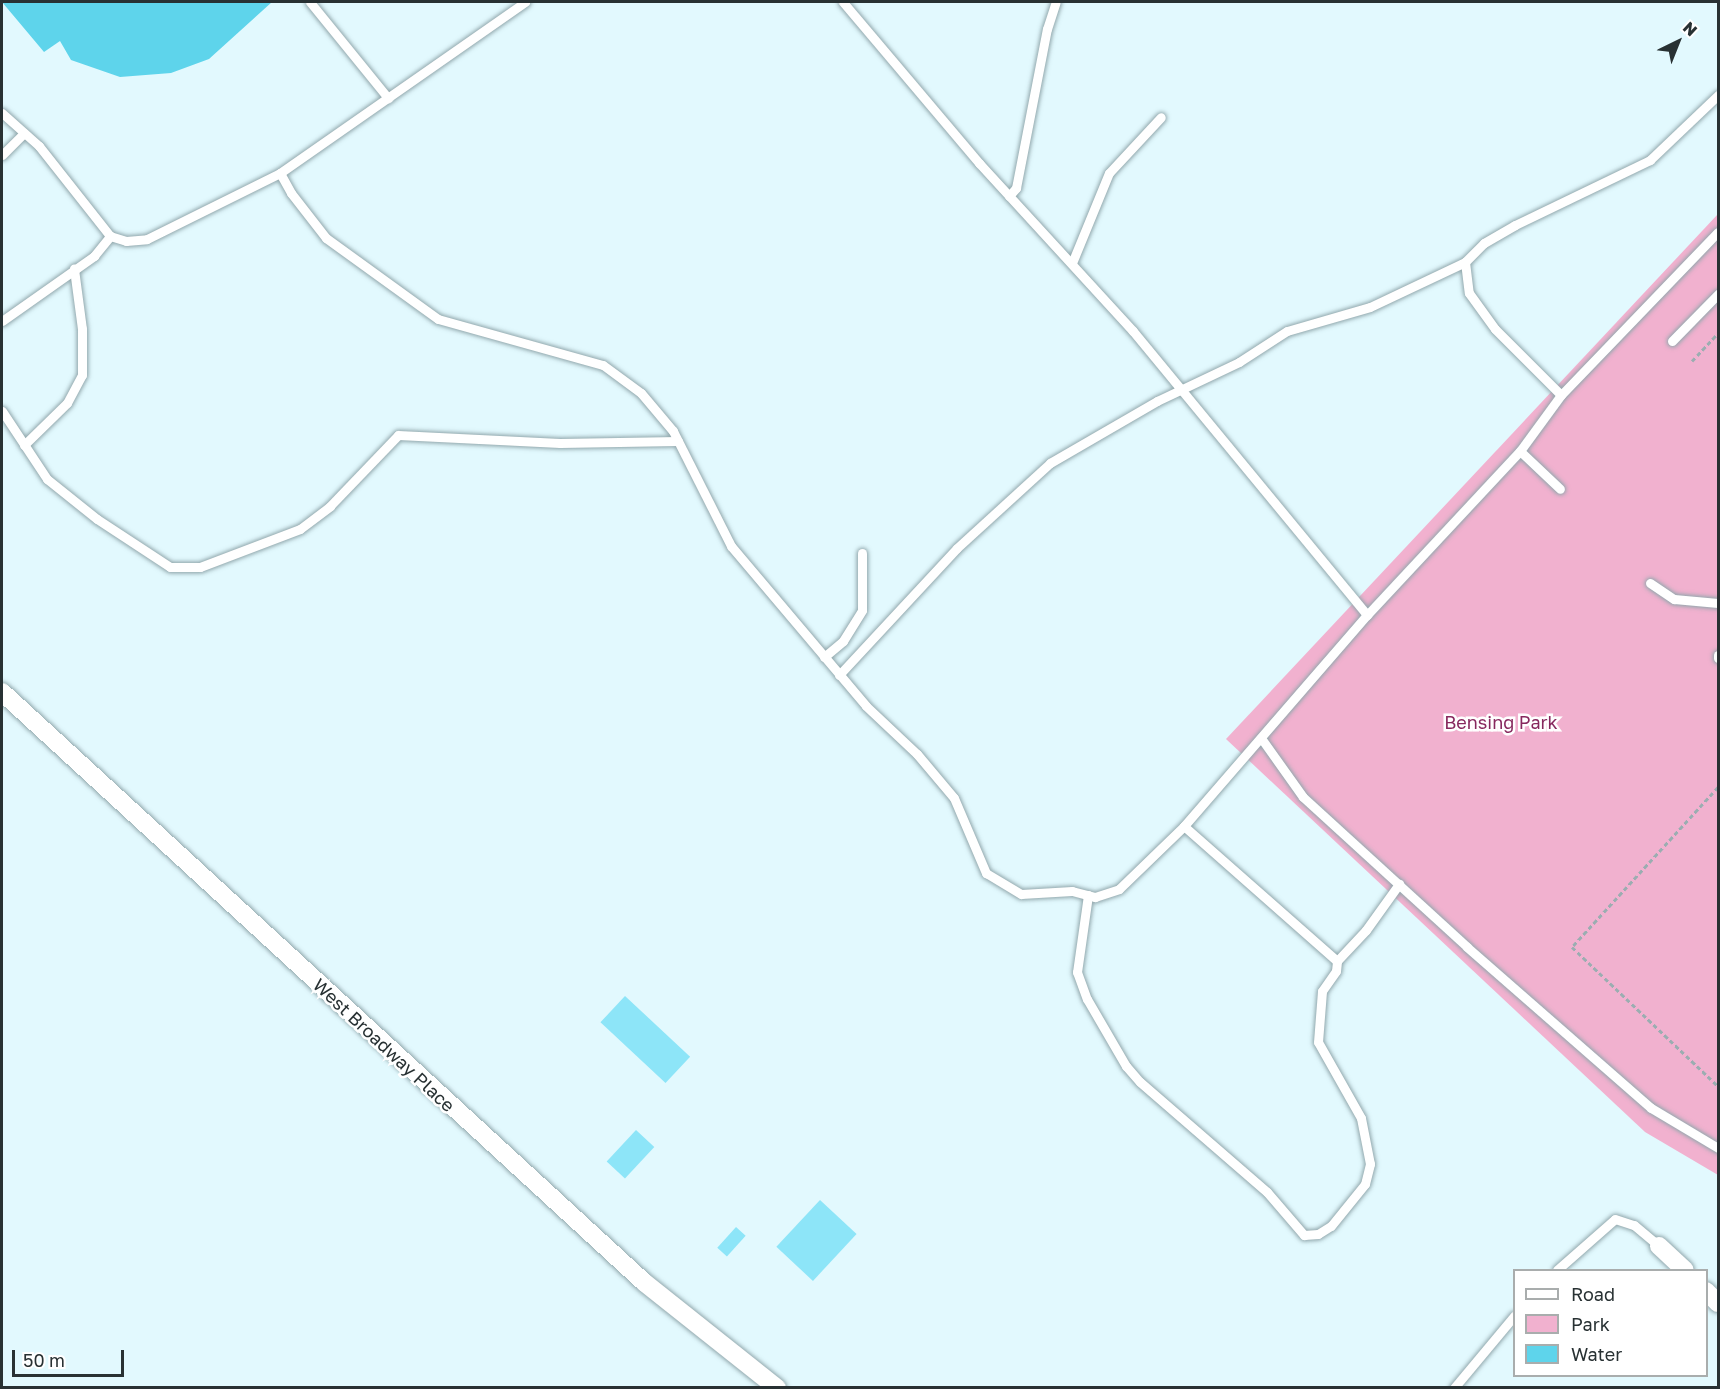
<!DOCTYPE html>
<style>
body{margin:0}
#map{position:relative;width:1720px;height:1389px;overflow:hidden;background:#e2f9fe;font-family:"Golos Text",sans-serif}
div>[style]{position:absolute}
.green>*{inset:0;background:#f1b1cf}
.water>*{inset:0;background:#5ed4eb}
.building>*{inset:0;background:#8de5f8;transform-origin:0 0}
.path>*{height:3px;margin-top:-1.5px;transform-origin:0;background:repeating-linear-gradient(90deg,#9badb1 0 4.5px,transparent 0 7.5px)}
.roads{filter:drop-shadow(0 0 2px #92a8ad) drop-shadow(0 0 2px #92a8ad)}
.service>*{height:9px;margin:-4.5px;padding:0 4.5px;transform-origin:4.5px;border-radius:4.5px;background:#fff}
.minor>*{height:18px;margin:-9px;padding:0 9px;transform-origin:9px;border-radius:9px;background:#fff}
span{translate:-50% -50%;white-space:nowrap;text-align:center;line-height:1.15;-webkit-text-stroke:5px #fff;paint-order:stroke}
.park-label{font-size:18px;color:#87285e}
.street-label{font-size:18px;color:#283133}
.frame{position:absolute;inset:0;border:3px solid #283133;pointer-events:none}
.legend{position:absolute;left:1513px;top:1269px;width:195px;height:108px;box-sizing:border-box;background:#fff;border:2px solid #a9adad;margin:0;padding:8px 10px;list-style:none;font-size:18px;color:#283133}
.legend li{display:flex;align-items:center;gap:12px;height:30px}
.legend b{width:30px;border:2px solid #a9adad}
.north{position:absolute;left:1648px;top:12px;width:60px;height:60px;-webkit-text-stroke:4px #fff;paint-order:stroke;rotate:43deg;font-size:16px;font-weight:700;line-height:24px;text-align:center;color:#283133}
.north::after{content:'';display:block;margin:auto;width:21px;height:27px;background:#283133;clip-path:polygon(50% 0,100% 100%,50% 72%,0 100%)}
.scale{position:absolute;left:12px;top:1350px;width:112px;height:27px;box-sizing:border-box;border:3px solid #283133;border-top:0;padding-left:8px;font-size:18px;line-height:21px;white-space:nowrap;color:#283133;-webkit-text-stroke:4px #fff;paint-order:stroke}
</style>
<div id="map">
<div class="green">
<div style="clip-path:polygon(1718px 214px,1718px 1175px,1645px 1132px,1226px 739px)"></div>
</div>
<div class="water">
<div style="clip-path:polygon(2px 2px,272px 2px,209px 59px,171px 73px,120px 77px,71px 60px,60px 41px,44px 52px)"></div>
</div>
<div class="building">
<div style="left:625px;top:996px;width:89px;height:36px;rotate:43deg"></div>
<div style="left:636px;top:1130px;width:25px;height:43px;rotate:43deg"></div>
<div style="left:820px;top:1200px;width:50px;height:64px;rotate:43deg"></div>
<div style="left:736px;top:1227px;width:13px;height:28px;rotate:42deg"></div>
</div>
<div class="path">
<div style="left:1692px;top:361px;width:38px;rotate:-47deg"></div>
<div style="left:1718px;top:787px;width:217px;rotate:132.4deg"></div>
<div style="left:1572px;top:947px;width:202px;rotate:43.6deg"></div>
</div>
<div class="roads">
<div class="service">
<div style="left:310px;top:2px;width:124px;rotate:50.9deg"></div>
<div style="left:843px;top:2px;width:211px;rotate:49.8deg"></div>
<div style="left:979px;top:163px;width:228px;rotate:47.5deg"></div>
<div style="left:1133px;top:331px;width:368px;rotate:50.5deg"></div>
<div style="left:2px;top:113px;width:50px;rotate:41.7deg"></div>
<div style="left:39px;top:146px;width:115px;rotate:51.7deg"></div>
<div style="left:110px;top:236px;width:17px;rotate:17deg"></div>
<div style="left:126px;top:241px;width:21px;rotate:-5deg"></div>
<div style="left:147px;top:239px;width:148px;rotate:-26.4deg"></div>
<div style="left:280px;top:173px;width:299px;rotate:-34.9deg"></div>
<div style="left:2px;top:155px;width:31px;rotate:-45deg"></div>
<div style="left:280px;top:173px;width:23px;rotate:61deg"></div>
<div style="left:291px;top:193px;width:57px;rotate:52.1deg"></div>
<div style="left:326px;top:238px;width:138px;rotate:35.9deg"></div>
<div style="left:438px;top:319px;width:171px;rotate:15.6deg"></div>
<div style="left:603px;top:365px;width:47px;rotate:36.4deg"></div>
<div style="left:641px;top:393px;width:50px;rotate:49.9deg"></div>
<div style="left:673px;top:431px;width:129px;rotate:63.2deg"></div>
<div style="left:731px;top:546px;width:209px;rotate:49.8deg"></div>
<div style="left:866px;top:706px;width:70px;rotate:43.3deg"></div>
<div style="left:917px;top:754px;width:57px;rotate:49.9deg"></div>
<div style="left:954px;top:798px;width:82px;rotate:66.9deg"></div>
<div style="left:986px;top:873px;width:41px;rotate:31deg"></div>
<div style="left:1021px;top:894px;width:51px;rotate:-3.4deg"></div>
<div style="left:1072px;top:891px;width:24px;rotate:15deg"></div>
<div style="left:1095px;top:897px;width:25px;rotate:-18deg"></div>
<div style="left:1119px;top:889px;width:91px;rotate:-44.1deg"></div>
<div style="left:1184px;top:826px;width:279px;rotate:-49.1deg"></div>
<div style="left:1367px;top:615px;width:224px;rotate:-47deg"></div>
<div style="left:1520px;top:451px;width:69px;rotate:-53.8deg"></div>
<div style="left:1561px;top:395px;width:226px;rotate:-46.1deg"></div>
<div style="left:1009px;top:196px;width:11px;rotate:-49deg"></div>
<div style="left:1016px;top:188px;width:162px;rotate:-79deg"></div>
<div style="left:1047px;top:29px;width:28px;rotate:-72deg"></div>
<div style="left:1465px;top:262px;width:31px;rotate:83deg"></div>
<div style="left:1469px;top:293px;width:44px;rotate:54.2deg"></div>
<div style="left:1495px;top:329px;width:93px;rotate:45deg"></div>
<div style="left:1072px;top:263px;width:97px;rotate:-67.7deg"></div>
<div style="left:1109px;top:173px;width:76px;rotate:-47.1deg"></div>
<div style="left:2px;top:321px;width:113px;rotate:-35.2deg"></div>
<div style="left:94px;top:256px;width:26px;rotate:-51deg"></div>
<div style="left:1672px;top:341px;width:66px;rotate:-45.6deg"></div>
<div style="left:2px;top:411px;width:82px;rotate:56.5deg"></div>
<div style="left:47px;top:479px;width:64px;rotate:38.7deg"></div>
<div style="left:97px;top:519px;width:87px;rotate:33.3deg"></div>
<div style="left:170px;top:567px;width:30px"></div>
<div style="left:200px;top:567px;width:107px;rotate:-20.8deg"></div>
<div style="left:300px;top:529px;width:38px;rotate:-37deg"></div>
<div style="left:330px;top:506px;width:98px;rotate:-46.2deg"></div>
<div style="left:398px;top:435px;width:162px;rotate:2.8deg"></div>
<div style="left:560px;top:443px;width:118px;rotate:-1deg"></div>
<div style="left:24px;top:445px;width:60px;rotate:-44.3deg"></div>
<div style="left:67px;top:403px;width:32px;rotate:-62deg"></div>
<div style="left:82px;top:375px;width:46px;rotate:-90deg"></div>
<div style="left:82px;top:329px;width:61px;rotate:-97.6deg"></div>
<div style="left:1520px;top:451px;width:55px;rotate:43.5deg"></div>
<div style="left:1650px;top:583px;width:29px;rotate:34deg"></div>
<div style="left:1674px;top:599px;width:44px;rotate:5.2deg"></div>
<div style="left:1718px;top:655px;width:3px;rotate:90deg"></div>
<div style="left:824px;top:657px;width:25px;rotate:-40deg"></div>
<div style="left:843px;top:641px;width:36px;rotate:-58deg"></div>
<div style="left:862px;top:610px;width:57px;rotate:-90deg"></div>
<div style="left:839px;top:675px;width:173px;rotate:-47.1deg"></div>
<div style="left:957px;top:548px;width:126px;rotate:-42.4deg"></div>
<div style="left:1050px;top:463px;width:124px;rotate:-30.1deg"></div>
<div style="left:1157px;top:401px;width:91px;rotate:-25.4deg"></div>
<div style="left:1239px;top:362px;width:57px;rotate:-32.9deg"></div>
<div style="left:1287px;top:331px;width:86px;rotate:-16.1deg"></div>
<div style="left:1370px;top:307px;width:105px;rotate:-25.3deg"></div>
<div style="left:1465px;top:262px;width:27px;rotate:-45deg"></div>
<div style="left:1484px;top:243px;width:36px;rotate:-30deg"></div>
<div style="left:1515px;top:225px;width:150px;rotate:-25.7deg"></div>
<div style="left:1650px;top:160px;width:94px;rotate:-43.7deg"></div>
<div style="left:1261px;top:738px;width:72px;rotate:54.6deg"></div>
<div style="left:1303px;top:797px;width:222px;rotate:42.4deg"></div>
<div style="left:1467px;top:947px;width:244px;rotate:41.2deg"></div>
<div style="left:1651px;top:1108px;width:78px;rotate:30.8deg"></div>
<div style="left:1088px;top:895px;width:78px;rotate:98.1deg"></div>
<div style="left:1077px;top:972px;width:29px;rotate:70deg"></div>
<div style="left:1087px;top:999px;width:78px;rotate:59.8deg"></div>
<div style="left:1126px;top:1066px;width:21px;rotate:49deg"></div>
<div style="left:1140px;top:1082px;width:168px;rotate:40.9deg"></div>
<div style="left:1267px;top:1192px;width:57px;rotate:49.3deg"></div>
<div style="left:1304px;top:1235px;width:14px;rotate:-4deg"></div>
<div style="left:1318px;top:1234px;width:15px;rotate:-32deg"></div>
<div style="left:1331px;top:1226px;width:54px;rotate:-51deg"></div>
<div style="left:1365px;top:1184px;width:21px;rotate:-76deg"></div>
<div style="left:1370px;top:1164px;width:47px;rotate:-101.1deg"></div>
<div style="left:1361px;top:1118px;width:87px;rotate:-119.5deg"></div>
<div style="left:1318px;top:1042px;width:51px;rotate:-85.5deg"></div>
<div style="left:1322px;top:991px;width:24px;rotate:-55deg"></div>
<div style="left:1336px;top:971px;width:10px;rotate:-84deg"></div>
<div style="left:1337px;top:961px;width:204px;rotate:-138.6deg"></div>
<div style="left:1337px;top:961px;width:42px;rotate:-46.9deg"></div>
<div style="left:1366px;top:930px;width:57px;rotate:-54.3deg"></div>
<div style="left:1557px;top:1270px;width:77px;rotate:-41.3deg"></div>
<div style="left:1615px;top:1219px;width:20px;rotate:18deg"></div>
<div style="left:1634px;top:1225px;width:33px;rotate:40deg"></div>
<div style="left:1454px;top:1388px;width:94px;rotate:-50.2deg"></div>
</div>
<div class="minor">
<div style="left:2px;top:692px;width:873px;rotate:42.59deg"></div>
<div style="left:645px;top:1283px;width:169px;rotate:38.5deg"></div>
<div style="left:1659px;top:1246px;width:35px;rotate:43deg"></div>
<div style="left:1706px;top:1291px;width:17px;rotate:45deg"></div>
</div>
</div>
<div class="park-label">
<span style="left:1501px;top:722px">Bensing Park</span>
</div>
<div class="street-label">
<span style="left:384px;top:1045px;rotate:43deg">West Broadway Place</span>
</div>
<div class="frame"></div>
<ul class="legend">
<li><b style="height:8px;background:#fff"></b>Road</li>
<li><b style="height:16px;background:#f1b1cf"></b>Park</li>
<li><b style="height:16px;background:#5ed4eb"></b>Water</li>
</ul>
<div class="north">N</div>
<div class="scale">50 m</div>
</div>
